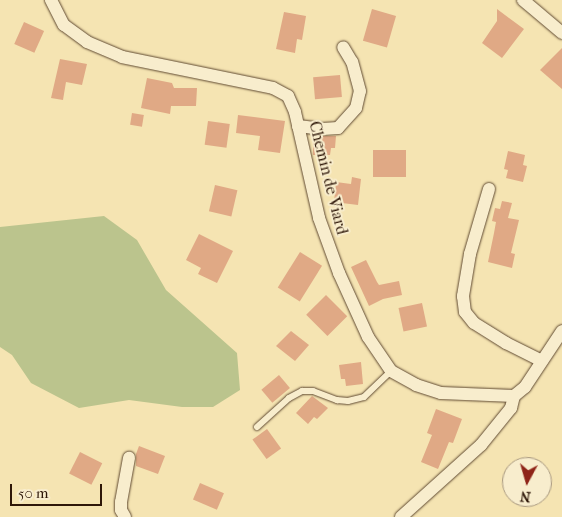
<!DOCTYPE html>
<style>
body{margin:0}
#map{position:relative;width:562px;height:517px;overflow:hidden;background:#f5e4b2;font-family:"IM FELL French Canon",serif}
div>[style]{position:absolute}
.green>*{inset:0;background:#bbc48d}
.building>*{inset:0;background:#e0a985;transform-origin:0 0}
.roads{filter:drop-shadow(0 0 1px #604a32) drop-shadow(0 0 1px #604a32)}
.lane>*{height:6px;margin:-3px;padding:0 3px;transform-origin:3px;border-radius:3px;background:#f8edcd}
.street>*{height:12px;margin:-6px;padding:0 6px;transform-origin:6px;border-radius:6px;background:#f8edcd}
span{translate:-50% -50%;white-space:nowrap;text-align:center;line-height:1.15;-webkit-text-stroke:4px #f8edcd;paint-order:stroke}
.street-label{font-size:16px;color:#2e1708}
.north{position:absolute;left:502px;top:457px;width:50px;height:50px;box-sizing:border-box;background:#f8edcd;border:1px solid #a7977e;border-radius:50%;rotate:186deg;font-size:14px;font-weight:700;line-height:20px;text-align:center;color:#2e1708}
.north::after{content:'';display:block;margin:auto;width:18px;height:22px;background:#8f2418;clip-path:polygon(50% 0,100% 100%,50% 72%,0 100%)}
.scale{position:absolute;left:10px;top:484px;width:92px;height:22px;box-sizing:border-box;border:2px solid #2e1708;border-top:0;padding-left:6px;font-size:15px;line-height:18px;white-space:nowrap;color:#2e1708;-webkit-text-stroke:4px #f8edcd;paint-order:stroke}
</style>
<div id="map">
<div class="green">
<div style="clip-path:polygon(104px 216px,137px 240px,166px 290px,237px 353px,240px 390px,213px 407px,182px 407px,129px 400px,79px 408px,31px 383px,12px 355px,0 347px,0 227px)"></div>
</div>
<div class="building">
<div style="left:372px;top:9px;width:25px;height:33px;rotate:16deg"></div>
<div style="clip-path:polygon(497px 9px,524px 29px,502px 58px,482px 43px,497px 21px)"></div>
<div style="clip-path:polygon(284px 12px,306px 16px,302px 40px,297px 39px,295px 53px,276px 49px)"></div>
<div style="left:24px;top:22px;width:22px;height:24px;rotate:24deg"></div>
<div style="clip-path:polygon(562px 48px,562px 89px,540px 70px)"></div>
<div style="clip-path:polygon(60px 59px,87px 64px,82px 85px,66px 82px,63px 100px,51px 98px)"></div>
<div style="left:340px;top:75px;width:22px;height:27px;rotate:85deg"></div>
<div style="clip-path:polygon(147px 78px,172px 83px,174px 88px,197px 88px,196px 106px,171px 106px,170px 114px,141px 108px)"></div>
<div style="left:132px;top:113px;width:12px;height:12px;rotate:9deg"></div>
<div style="clip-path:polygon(238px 115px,285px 121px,280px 153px,258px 150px,260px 136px,236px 133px)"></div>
<div style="left:208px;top:121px;width:22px;height:24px;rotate:8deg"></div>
<div style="clip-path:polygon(313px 136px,336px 136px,335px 148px,331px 148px,330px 155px,313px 155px)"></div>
<div style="left:373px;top:150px;width:33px;height:27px"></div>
<div style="clip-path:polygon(508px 151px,525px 155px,523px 165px,527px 166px,523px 182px,506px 178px,508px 170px,504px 169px)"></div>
<div style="clip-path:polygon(352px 177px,361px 179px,358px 205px,334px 202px,336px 182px,351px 184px)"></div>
<div style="left:215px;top:185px;width:23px;height:27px;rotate:13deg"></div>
<div style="clip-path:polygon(502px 201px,512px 203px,508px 218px,519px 220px,511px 253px,515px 254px,512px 268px,488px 262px,494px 233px,496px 222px,492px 221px,495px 208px,500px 209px)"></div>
<div style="clip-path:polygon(199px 234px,233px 251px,217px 283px,198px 274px,201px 268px,186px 260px)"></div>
<div style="left:300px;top:252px;width:26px;height:42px;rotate:32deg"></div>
<div style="clip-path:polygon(366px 260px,377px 282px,379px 285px,399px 281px,402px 295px,383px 299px,369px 306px,351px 267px)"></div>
<div style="left:326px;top:295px;width:30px;height:28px;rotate:45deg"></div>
<div style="left:422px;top:303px;width:24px;height:24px;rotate:78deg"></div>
<div style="clip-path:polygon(291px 331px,309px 345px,295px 361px,276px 346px)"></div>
<div style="clip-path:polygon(361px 362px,363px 384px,346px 386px,345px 379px,341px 379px,339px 365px)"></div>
<div style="left:279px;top:375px;width:17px;height:23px;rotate:50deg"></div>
<div style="clip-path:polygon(312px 396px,328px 408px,317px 419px,314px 417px,308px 424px,296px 413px)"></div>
<div style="clip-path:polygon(436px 409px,462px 419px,453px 443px,449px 442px,438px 469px,421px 462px,432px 435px,427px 433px)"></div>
<div style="left:267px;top:429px;width:24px;height:18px;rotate:54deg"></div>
<div style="clip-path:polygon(139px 446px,165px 456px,158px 474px,136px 466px,136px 454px)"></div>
<div style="left:80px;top:452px;width:25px;height:24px;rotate:27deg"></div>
<div style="left:200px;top:483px;width:26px;height:18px;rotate:23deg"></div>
</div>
<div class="roads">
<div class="lane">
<div style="left:257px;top:427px;width:43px;rotate:-42.2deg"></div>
<div style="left:289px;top:398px;width:15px;rotate:-28deg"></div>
<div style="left:302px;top:391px;width:11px"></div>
<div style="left:313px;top:391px;width:26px;rotate:21deg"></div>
<div style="left:337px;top:400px;width:11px;rotate:5deg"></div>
<div style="left:348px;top:401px;width:16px;rotate:-14deg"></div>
<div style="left:364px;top:397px;width:37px;rotate:-44deg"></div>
</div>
<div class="street">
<div style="left:51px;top:0;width:28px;rotate:63deg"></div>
<div style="left:64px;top:25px;width:29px;rotate:36deg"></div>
<div style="left:87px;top:42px;width:38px;rotate:23deg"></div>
<div style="left:122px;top:57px;width:154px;rotate:11.6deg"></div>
<div style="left:273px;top:88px;width:17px;rotate:28deg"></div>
<div style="left:288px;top:96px;width:17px;rotate:66deg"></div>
<div style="left:295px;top:112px;width:109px;rotate:77.2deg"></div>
<div style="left:319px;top:218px;width:59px;rotate:70deg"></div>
<div style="left:339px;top:273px;width:70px;rotate:65.6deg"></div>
<div style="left:368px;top:337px;width:41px;rotate:55.9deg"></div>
<div style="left:391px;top:371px;width:29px;rotate:29deg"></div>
<div style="left:416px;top:385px;width:26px;rotate:18deg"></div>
<div style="left:441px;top:393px;width:73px;rotate:2.4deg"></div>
<div style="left:514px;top:396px;width:14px;rotate:-39deg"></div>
<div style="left:525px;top:387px;width:67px;rotate:-56.5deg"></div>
<div style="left:523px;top:0;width:51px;rotate:40.2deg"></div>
<div style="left:298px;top:126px;width:25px;rotate:7deg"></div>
<div style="left:323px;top:129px;width:15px;rotate:-4deg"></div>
<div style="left:338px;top:128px;width:27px;rotate:-48deg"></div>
<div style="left:356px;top:108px;width:17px;rotate:-77deg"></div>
<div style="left:360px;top:91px;width:30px;rotate:-105deg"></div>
<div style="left:352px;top:62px;width:17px;rotate:-121deg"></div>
<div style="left:489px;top:189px;width:68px;rotate:106.3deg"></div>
<div style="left:470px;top:254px;width:43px;rotate:99.5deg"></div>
<div style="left:463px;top:296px;width:16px;rotate:83deg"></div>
<div style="left:465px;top:312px;width:14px;rotate:51deg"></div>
<div style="left:474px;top:323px;width:38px;rotate:32deg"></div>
<div style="left:506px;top:343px;width:40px;rotate:26.6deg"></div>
<div style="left:125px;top:517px;width:8px;rotate:-120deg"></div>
<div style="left:121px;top:510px;width:8px;rotate:-90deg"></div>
<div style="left:121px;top:502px;width:45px;rotate:-79.7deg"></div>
<div style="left:401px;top:517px;width:108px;rotate:-42deg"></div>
<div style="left:481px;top:445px;width:48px;rotate:-51deg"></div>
<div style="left:511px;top:408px;width:12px;rotate:-76deg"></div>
</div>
</div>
<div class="street-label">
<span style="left:328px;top:178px;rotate:76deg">Chemin de Viard</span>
</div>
<div class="north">N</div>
<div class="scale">50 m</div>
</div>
